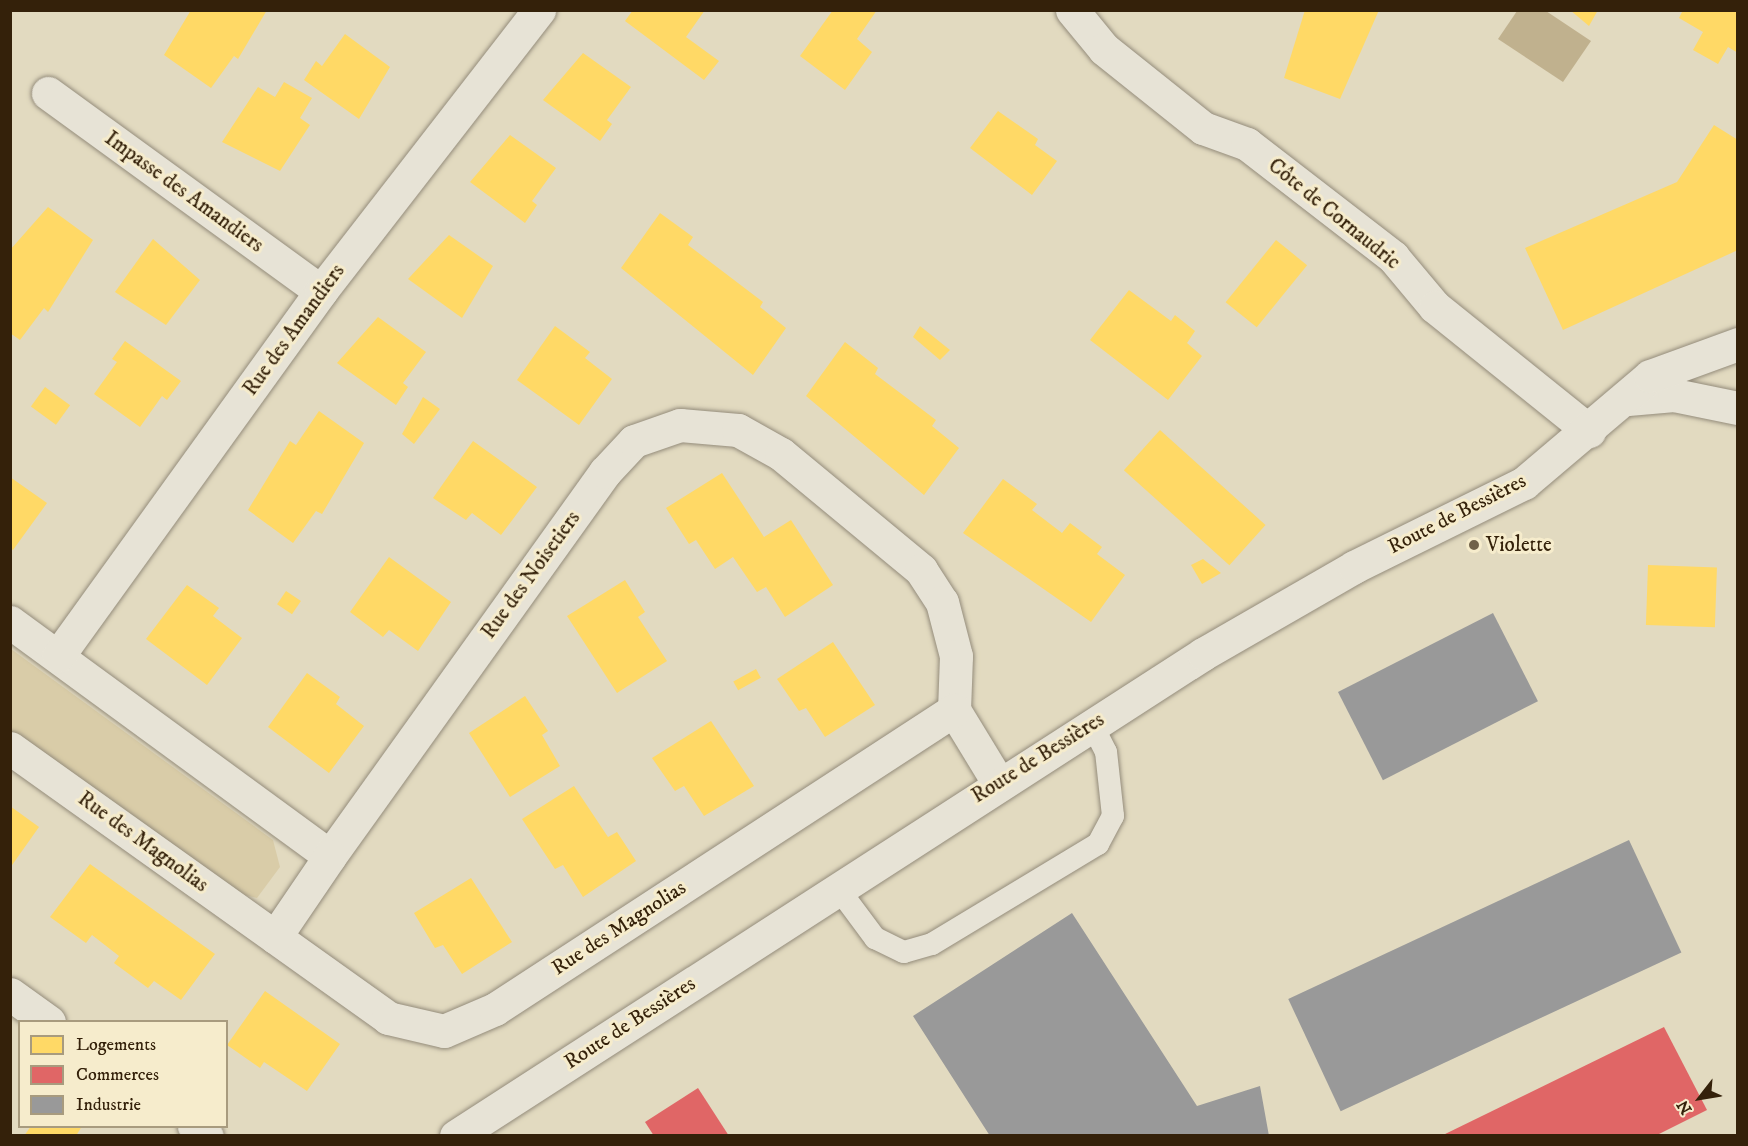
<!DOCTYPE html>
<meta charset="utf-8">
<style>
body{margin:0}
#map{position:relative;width:1748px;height:1146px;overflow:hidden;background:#e2dac0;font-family:"IM FELL DW Pica",serif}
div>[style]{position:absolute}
.green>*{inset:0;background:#d9cca8}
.water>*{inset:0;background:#c0b18e}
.homes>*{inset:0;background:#ffd966;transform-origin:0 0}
.shops>*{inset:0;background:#e06666}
.industry>*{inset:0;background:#999;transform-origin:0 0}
.roads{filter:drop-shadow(0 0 2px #948c7b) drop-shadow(0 0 2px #948c7b)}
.service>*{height:22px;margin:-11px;padding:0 11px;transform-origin:11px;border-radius:11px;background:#e7e3d6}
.minor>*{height:33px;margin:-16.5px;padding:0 16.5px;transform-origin:16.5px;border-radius:16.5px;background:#e7e3d6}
.secondary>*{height:33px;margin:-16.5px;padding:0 16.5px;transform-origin:16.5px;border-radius:16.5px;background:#e7e3d6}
.dots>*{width:16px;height:16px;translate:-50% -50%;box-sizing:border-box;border:3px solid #f6eccc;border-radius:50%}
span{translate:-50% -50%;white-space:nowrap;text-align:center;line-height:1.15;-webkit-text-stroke:6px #f6eccc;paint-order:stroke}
.street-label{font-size:21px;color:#34210a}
.poi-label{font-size:21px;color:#34210a}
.left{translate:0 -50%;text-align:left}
.frame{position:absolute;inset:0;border:12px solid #34210a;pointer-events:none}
.legend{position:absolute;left:18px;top:1020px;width:210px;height:108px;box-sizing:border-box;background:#f6eccc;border:2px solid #a89b7e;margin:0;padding:8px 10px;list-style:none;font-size:18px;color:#34210a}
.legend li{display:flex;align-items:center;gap:12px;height:30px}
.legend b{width:30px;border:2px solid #a89b7e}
.north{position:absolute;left:1670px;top:1068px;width:60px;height:60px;-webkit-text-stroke:4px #f6eccc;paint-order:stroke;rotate:239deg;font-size:16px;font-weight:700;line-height:24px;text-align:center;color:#34210a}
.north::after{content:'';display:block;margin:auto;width:21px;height:27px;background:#34210a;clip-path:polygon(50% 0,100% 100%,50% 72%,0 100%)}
</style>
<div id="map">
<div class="green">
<div style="clip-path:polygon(11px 649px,273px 840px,280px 867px,257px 898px,232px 892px,11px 735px)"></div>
</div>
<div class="water">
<div style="clip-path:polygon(1546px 11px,1591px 41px,1563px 82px,1498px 39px,1517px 11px)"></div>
</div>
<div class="homes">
<div style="clip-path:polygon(191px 10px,267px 10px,238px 59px,234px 56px,211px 88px,164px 55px)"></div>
<div style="clip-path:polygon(633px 10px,705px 10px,686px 37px,719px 61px,704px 80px,625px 21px)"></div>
<div style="clip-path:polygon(833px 10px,877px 10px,857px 39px,872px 52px,845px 90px,800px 56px)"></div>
<div style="clip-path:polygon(1305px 10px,1379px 10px,1340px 99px,1284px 78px)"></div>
<div style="clip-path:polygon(1570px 10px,1598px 10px,1589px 26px)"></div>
<div style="clip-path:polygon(1683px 10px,1738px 11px,1738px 53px,1728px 47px,1718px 64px,1693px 50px,1703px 32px,1679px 18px)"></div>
<div style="clip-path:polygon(345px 34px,390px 67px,359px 119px,304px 80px,316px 61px,322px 66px)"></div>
<div style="clip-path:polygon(583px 53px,631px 87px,607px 120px,612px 124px,600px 141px,543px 100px)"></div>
<div style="clip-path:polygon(284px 82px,312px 98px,300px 118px,310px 125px,280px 171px,222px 142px,258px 87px,275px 97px)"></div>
<div style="clip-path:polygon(998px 111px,1038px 139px,1035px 145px,1057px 161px,1032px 195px,970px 148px)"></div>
<div style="clip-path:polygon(1714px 125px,1738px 140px,1738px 250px,1563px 330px,1525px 248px,1677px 182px)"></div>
<div style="clip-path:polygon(510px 135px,556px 168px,532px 201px,537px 205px,525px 223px,470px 182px)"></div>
<div style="clip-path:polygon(48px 207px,93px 240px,48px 312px,44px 308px,20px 340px,10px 333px,10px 250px)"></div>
<div style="clip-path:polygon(660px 213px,693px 237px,688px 245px,763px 302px,760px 307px,786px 328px,753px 375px,621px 268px)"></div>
<div style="clip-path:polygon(449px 235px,493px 266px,462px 318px,408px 279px)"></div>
<div style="clip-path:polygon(153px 239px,200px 280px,166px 325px,115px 292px)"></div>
<div style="left:1276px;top:240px;width:40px;height:80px;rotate:39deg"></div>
<div style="clip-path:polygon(1129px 290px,1171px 321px,1175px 315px,1195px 331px,1187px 343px,1202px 356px,1168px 400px,1090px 340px)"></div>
<div style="clip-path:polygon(378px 317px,426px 352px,403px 383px,408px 387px,396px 405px,337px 363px)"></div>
<div style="clip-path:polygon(555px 326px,590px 352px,585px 358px,612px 379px,579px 425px,517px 380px)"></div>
<div style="clip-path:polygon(920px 326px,950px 350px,940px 360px,913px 337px)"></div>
<div style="clip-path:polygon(125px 341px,181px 381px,167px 400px,162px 396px,140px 427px,94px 394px,117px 362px,112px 359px)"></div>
<div style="clip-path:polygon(845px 342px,878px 368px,875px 374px,936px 420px,932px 426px,959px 448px,924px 495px,806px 396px)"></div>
<div style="left:45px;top:387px;width:31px;height:24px;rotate:36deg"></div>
<div style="clip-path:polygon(423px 397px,440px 409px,414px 444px,402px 434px)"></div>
<div style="clip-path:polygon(319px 411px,364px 443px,322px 514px,316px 511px,293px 543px,248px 510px,290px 441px,296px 445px)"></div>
<div style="left:1160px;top:430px;width:142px;height:54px;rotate:42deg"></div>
<div style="clip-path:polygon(473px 441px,537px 487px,501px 535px,472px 513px,466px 520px,433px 498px)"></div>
<div style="clip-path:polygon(722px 473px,764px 537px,791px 520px,833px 585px,785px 617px,766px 587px,757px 592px,733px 557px,715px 569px,696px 540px,689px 544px,666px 508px)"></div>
<div style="clip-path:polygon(10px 477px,47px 503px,13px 550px,10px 548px)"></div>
<div style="clip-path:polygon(1003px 479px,1037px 504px,1032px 510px,1062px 533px,1070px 523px,1102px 547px,1097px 554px,1125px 575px,1091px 622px,963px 533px)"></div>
<div style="clip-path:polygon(389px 557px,451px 602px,418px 651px,389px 630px,383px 637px,350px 612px)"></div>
<div style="clip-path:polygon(1203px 559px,1221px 573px,1202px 584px,1191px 565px)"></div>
<div style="left:1648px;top:565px;width:69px;height:60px;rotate:2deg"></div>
<div style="clip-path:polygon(625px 580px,645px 612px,638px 617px,667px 661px,617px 693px,567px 616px)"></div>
<div style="clip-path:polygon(187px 585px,219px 608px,213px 616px,242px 638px,207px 685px,146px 639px)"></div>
<div style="left:286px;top:591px;width:18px;height:16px;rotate:34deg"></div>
<div style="clip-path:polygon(833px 642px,875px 705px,825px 737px,806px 708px,799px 711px,777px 679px)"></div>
<div style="left:756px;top:669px;width:10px;height:26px;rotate:61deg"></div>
<div style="clip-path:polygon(307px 673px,340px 697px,336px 704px,364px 726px,329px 773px,268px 727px)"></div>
<div style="clip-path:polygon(525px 696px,548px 731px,542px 735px,560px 766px,510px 797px,469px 733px)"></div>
<div style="clip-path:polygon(711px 721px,754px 786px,704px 816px,684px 786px,675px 791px,652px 758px)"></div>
<div style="clip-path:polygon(574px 786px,608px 837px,617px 832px,636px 861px,583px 897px,563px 865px,555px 869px,522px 819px)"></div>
<div style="clip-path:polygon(10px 806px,39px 827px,10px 868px)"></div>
<div style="clip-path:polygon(90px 864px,215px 954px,181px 1000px,154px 981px,148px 988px,114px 963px,119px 956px,92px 935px,86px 943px,50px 917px)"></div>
<div style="clip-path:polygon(471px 878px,512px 942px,462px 974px,443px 945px,435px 948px,414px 913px)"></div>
<div style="clip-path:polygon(265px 991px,340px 1044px,307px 1091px,264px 1062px,260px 1068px,227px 1045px)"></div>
<div style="clip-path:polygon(31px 1126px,82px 1126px,76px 1136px,24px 1136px)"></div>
</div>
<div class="shops">
<div style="clip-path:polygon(1664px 1027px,1707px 1110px,1655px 1136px,1441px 1136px)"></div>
<div style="clip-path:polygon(698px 1088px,729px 1136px,654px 1136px,645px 1122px)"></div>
</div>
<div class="industry">
<div style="left:1493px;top:613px;width:99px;height:174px;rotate:63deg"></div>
<div style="left:1629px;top:840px;width:124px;height:376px;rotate:65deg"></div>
<div style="clip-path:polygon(1072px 913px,1197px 1106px,1260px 1086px,1269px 1136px,990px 1136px,913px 1016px)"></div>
</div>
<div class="roads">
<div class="service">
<div style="left:837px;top:887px;width:64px;rotate:53.3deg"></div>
<div style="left:875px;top:938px;width:32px;rotate:26deg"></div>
<div style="left:904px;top:952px;width:29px;rotate:-16deg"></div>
<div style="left:932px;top:944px;width:194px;rotate:-31.1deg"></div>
<div style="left:1098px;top:844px;width:32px;rotate:-62deg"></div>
<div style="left:1113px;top:816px;width:64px;rotate:-96.2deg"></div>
<div style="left:1106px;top:752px;width:31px;rotate:-117deg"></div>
</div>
<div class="minor">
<div style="left:1072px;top:10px;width:50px;rotate:50.6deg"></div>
<div style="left:1104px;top:49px;width:127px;rotate:38.6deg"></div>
<div style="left:1203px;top:128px;width:47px;rotate:20deg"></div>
<div style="left:1247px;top:144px;width:185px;rotate:37.7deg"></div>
<div style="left:1393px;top:257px;width:65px;rotate:50deg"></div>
<div style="left:1435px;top:307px;width:198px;rotate:38.8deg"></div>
<div style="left:48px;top:93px;width:337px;rotate:36deg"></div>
<div style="left:10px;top:622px;width:396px;rotate:36.2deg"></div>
<div style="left:330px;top:856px;width:472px;rotate:-54.4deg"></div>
<div style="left:605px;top:472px;width:42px;rotate:-46.9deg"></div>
<div style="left:634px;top:441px;width:49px;rotate:-19.2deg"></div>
<div style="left:680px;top:425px;width:58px;rotate:4.9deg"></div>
<div style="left:738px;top:430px;width:49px;rotate:29.2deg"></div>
<div style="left:781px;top:454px;width:182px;rotate:39.6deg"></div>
<div style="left:921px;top:570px;width:38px;rotate:57deg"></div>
<div style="left:942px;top:602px;width:56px;rotate:75.5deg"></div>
<div style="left:956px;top:656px;width:54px;rotate:92.1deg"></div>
<div style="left:954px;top:710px;width:84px;rotate:58.6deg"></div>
<div style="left:58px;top:656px;width:450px;rotate:-54.2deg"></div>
<div style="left:321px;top:291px;width:356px;rotate:-52.2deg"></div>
<div style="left:10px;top:748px;width:465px;rotate:35.5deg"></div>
<div style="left:388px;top:1018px;width:57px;rotate:13.1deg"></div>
<div style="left:444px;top:1031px;width:56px;rotate:-23.3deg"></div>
<div style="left:495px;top:1009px;width:548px;rotate:-33.08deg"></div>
<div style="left:275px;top:937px;width:98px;rotate:-55.8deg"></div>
<div style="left:10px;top:994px;width:48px;rotate:35.7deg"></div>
<div style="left:194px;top:1126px;width:16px;rotate:38deg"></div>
</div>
<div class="secondary">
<div style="left:1628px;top:399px;width:46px;rotate:-5deg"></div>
<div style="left:1674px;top:395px;width:65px;rotate:11.5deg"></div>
<div style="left:456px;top:1136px;width:889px;rotate:-32.83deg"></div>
<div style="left:1203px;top:654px;width:174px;rotate:-29.9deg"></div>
<div style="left:1354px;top:567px;width:190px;rotate:-26.3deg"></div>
<div style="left:1524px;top:483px;width:165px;rotate:-40.3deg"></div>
<div style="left:1650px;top:376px;width:94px;rotate:-20deg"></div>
</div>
</div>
<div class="dots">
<div style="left:1474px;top:545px;background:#71624a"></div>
</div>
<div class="street-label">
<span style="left:184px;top:192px;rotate:36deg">Impasse des Amandiers</span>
<span style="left:1334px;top:214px;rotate:39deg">Côte de Cornaudric</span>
<span style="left:294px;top:330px;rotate:-54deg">Rue des Amandiers</span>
<span style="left:1457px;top:514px;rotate:-27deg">Route de Bessières</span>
<span style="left:531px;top:575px;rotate:-54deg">Rue des Noisetiers</span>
<span style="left:1038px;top:758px;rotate:-32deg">Route de Bessières</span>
<span style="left:143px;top:842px;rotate:36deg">Rue des Magnolias</span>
<span style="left:619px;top:928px;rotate:-33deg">Rue des Magnolias</span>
<span style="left:630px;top:1023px;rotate:-33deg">Route de Bessières</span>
</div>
<div class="poi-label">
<span class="left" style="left:1486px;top:545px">Violette</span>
</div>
<div class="frame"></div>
<ul class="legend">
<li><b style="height:16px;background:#ffd966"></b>Logements</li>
<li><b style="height:16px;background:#e06666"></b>Commerces</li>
<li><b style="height:16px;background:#999"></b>Industrie</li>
</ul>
<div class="north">N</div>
</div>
